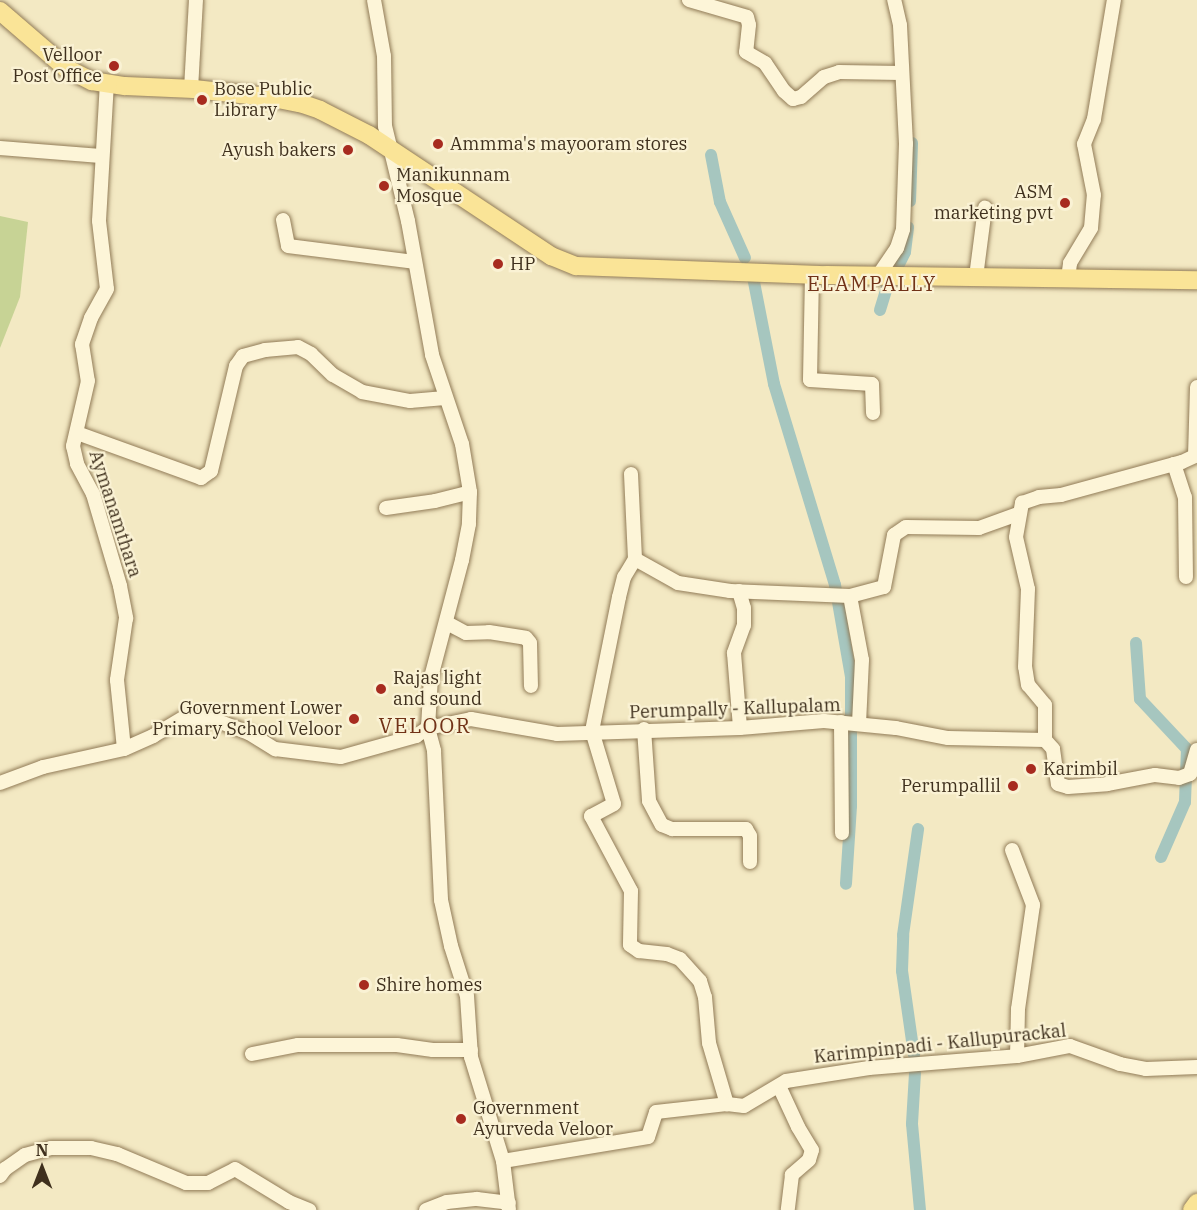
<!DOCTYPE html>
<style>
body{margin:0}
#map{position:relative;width:1197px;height:1210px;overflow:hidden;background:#f3e9c3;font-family:"IBM Plex Serif",serif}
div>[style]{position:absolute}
.green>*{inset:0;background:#c7d395}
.canal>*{height:12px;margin:-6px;padding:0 6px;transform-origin:6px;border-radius:6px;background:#a6c6bf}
.roads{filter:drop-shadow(0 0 2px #917b57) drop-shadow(0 0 2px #917b57)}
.minor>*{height:14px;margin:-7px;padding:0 7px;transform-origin:7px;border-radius:7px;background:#fdf5d8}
.major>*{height:18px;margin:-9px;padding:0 9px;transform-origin:9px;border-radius:9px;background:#fae497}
.dots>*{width:16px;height:16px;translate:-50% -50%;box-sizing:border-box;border:3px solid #faf2d4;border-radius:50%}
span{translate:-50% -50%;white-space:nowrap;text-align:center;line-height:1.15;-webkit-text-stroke:4.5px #faf2d4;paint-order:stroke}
.poi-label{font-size:18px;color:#3f301d}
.right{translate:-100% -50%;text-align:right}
.left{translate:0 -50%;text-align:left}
.street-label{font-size:18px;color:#3f301d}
.neighbourhood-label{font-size:20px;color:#713217;letter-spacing:1.5px}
.quarter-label{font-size:21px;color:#713217;letter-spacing:1.5px}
.north{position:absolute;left:12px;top:1138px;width:60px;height:60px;-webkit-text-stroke:4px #faf2d4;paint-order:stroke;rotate:0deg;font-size:16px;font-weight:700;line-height:24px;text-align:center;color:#3f301d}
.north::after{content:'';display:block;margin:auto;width:21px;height:27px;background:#3f301d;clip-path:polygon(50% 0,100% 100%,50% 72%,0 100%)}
</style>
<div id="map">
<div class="green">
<div style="clip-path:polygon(0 216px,28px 222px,20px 297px,0 348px)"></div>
</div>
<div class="canal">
<div style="left:711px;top:155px;width:48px;rotate:79.2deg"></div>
<div style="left:720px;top:202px;width:61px;rotate:65.9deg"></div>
<div style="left:910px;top:201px;width:58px;rotate:-88deg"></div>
<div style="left:753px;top:277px;width:109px;rotate:78.9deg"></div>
<div style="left:774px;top:384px;width:210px;rotate:73.1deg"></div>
<div style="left:835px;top:585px;width:93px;rotate:80.1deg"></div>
<div style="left:851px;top:677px;width:129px;rotate:90deg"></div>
<div style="left:851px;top:806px;width:78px;rotate:93.7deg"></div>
<div style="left:880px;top:310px;width:21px;rotate:-73deg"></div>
<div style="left:886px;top:290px;width:42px;rotate:-63.4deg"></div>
<div style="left:905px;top:252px;width:25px;rotate:-83deg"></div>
<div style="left:1136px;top:643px;width:56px;rotate:85.9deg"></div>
<div style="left:1140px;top:699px;width:69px;rotate:46.8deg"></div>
<div style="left:1187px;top:749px;width:53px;rotate:92.2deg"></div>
<div style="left:1185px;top:802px;width:60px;rotate:113.6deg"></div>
<div style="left:914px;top:1055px;width:85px;rotate:-98.1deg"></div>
<div style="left:902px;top:971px;width:36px;rotate:-88deg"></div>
<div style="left:903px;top:935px;width:107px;rotate:-81.9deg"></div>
<div style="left:915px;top:1073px;width:51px;rotate:93.4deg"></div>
<div style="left:912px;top:1124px;width:86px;rotate:84.7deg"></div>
</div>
<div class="roads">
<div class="minor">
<div style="left:374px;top:0;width:57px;rotate:79.9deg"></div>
<div style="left:384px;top:56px;width:70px;rotate:89.2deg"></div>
<div style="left:385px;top:126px;width:98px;rotate:76.4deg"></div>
<div style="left:408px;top:221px;width:136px;rotate:79.8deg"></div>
<div style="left:432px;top:355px;width:94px;rotate:71.4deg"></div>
<div style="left:462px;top:444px;width:49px;rotate:80.5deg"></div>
<div style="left:470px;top:492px;width:32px;rotate:92deg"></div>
<div style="left:469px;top:524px;width:37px;rotate:101deg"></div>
<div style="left:462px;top:560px;width:121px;rotate:104.8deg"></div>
<div style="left:431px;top:677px;width:51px;rotate:93.4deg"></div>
<div style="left:428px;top:728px;width:24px;rotate:75deg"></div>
<div style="left:434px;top:751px;width:149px;rotate:87.3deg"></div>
<div style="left:441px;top:900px;width:47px;rotate:77.7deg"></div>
<div style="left:451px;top:946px;width:52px;rotate:72.3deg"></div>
<div style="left:467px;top:996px;width:61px;rotate:86.2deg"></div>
<div style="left:471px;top:1057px;width:109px;rotate:72.9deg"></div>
<div style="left:503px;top:1161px;width:49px;rotate:83deg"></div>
<div style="left:689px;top:0;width:60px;rotate:16.3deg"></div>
<div style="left:747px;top:17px;width:8px;rotate:76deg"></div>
<div style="left:749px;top:25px;width:27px;rotate:96deg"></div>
<div style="left:746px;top:52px;width:22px;rotate:30deg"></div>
<div style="left:765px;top:63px;width:34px;rotate:56deg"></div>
<div style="left:784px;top:91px;width:12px;rotate:42deg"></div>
<div style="left:793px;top:99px;width:8px;rotate:-14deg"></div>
<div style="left:801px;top:97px;width:30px;rotate:-41deg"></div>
<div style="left:824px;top:77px;width:16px;rotate:-18deg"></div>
<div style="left:839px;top:72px;width:62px;rotate:0.9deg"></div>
<div style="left:107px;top:82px;width:139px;rotate:93.3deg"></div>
<div style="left:99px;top:221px;width:68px;rotate:83.3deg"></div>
<div style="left:107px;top:289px;width:33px;rotate:119deg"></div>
<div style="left:91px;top:318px;width:28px;rotate:109deg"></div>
<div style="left:82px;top:344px;width:37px;rotate:81deg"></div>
<div style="left:88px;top:381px;width:67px;rotate:103deg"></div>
<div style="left:73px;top:446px;width:18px;rotate:77deg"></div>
<div style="left:77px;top:464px;width:34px;rotate:62deg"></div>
<div style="left:93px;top:494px;width:96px;rotate:73.6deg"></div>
<div style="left:120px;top:586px;width:33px;rotate:79deg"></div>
<div style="left:126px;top:618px;width:63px;rotate:98.3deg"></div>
<div style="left:117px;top:680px;width:69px;rotate:84.2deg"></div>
<div style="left:191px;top:89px;width:89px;rotate:-86.8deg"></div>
<div style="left:0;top:148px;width:101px;rotate:4.5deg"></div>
<div style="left:283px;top:220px;width:26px;rotate:79deg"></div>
<div style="left:288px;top:246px;width:127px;rotate:7.2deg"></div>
<div style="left:812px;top:275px;width:105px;rotate:91.1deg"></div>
<div style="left:810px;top:380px;width:62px;rotate:3.7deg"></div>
<div style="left:872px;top:384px;width:29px;rotate:88deg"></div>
<div style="left:878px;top:276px;width:34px;rotate:-56deg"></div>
<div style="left:897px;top:248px;width:20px;rotate:-72deg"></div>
<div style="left:903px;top:229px;width:85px;rotate:-88deg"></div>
<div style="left:906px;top:144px;width:119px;rotate:-92.9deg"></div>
<div style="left:900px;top:25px;width:26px;rotate:-103deg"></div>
<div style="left:976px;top:277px;width:70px;rotate:-82.6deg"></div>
<div style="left:1068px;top:278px;width:15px;rotate:-82deg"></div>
<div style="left:1070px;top:263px;width:41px;rotate:-59deg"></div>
<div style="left:1091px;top:228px;width:33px;rotate:-85deg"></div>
<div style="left:1094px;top:195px;width:52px;rotate:-101.1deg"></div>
<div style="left:1084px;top:144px;width:27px;rotate:-68deg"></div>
<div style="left:1094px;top:119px;width:121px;rotate:-80.5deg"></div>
<div style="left:77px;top:433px;width:132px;rotate:19.9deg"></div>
<div style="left:201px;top:478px;width:12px;rotate:-35deg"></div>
<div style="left:211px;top:471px;width:108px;rotate:-76.6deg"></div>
<div style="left:236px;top:366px;width:12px;rotate:-55deg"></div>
<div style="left:243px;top:356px;width:23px;rotate:-15deg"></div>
<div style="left:265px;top:350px;width:33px;rotate:-5deg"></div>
<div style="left:298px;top:347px;width:15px;rotate:28deg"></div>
<div style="left:311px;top:354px;width:30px;rotate:44deg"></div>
<div style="left:333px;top:375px;width:34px;rotate:30deg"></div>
<div style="left:362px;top:392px;width:49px;rotate:10.6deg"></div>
<div style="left:410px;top:401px;width:35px;rotate:-5deg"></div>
<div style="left:1174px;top:464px;width:35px;rotate:72deg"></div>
<div style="left:1185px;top:497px;width:80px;rotate:89.3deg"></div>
<div style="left:631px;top:474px;width:85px;rotate:87.3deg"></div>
<div style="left:635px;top:559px;width:21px;rotate:121deg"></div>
<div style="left:624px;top:577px;width:21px;rotate:104deg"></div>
<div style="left:619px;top:597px;width:137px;rotate:101.4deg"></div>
<div style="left:592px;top:731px;width:76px;rotate:73.2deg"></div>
<div style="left:614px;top:804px;width:26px;rotate:152deg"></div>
<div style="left:591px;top:816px;width:85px;rotate:61.9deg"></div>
<div style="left:631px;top:891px;width:54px;rotate:91.1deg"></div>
<div style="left:630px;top:945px;width:11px;rotate:34deg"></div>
<div style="left:639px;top:951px;width:28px;rotate:6deg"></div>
<div style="left:667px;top:954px;width:14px;rotate:21deg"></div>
<div style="left:680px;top:959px;width:30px;rotate:48deg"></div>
<div style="left:700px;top:981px;width:17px;rotate:73deg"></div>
<div style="left:705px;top:997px;width:46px;rotate:85deg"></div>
<div style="left:709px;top:1043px;width:64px;rotate:73.6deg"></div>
<div style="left:386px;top:508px;width:49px;rotate:-8.1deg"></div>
<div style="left:435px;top:501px;width:36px;rotate:-14deg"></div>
<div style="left:635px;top:559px;width:49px;rotate:29.2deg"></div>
<div style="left:678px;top:583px;width:53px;rotate:8.7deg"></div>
<div style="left:730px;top:591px;width:120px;rotate:2.4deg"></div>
<div style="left:850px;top:596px;width:35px;rotate:-15deg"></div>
<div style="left:884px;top:587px;width:53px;rotate:-79.1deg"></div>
<div style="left:894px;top:535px;width:14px;rotate:-34deg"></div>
<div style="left:906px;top:527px;width:73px;rotate:0.8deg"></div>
<div style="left:979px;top:528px;width:41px;rotate:-19.7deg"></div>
<div style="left:739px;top:591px;width:18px;rotate:74deg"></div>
<div style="left:744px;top:608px;width:17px;rotate:90deg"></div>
<div style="left:744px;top:625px;width:30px;rotate:110deg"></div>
<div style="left:734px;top:653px;width:75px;rotate:85.4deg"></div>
<div style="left:850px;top:596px;width:65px;rotate:79.4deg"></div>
<div style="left:862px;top:660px;width:64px;rotate:92.7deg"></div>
<div style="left:447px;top:623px;width:21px;rotate:28deg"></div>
<div style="left:466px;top:633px;width:23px;rotate:-2deg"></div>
<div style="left:489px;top:632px;width:37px;rotate:9deg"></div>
<div style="left:526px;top:638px;width:6px;rotate:51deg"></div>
<div style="left:530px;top:643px;width:43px;rotate:88.7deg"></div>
<div style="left:841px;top:722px;width:111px;rotate:89.5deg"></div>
<div style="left:644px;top:729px;width:72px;rotate:86deg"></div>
<div style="left:649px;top:801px;width:27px;rotate:62deg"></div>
<div style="left:662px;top:825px;width:11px;rotate:22deg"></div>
<div style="left:672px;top:829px;width:74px"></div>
<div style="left:746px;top:829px;width:8px;rotate:60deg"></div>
<div style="left:750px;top:836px;width:26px;rotate:90deg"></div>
<div style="left:1045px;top:740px;width:35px;rotate:-90deg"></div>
<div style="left:1045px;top:705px;width:26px;rotate:-130deg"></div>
<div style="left:1028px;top:685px;width:18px;rotate:-99deg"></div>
<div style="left:1025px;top:667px;width:78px;rotate:-87.8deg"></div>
<div style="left:1028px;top:589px;width:53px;rotate:-103deg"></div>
<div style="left:1016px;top:537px;width:35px;rotate:-80deg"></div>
<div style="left:1022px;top:503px;width:18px;rotate:-19deg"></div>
<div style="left:1039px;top:497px;width:22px;rotate:-5deg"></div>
<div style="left:1061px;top:495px;width:125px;rotate:-15.3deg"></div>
<div style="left:1182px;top:462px;width:14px;rotate:-25deg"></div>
<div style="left:1195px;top:456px;width:69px;rotate:-88.3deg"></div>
<div style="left:1045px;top:740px;width:12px;rotate:48deg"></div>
<div style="left:1053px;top:749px;width:35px;rotate:82deg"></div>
<div style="left:1058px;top:784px;width:10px;rotate:17deg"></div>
<div style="left:1068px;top:787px;width:39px;rotate:-4deg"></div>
<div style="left:1107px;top:784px;width:49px;rotate:-10.6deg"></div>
<div style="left:1155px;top:775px;width:24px;rotate:7deg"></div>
<div style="left:1179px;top:778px;width:12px;rotate:-20deg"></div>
<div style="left:1190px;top:774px;width:25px;rotate:-74deg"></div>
<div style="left:0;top:783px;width:46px;rotate:-20.4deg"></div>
<div style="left:43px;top:767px;width:83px;rotate:-12.5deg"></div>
<div style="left:124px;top:749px;width:32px;rotate:-24deg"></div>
<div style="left:153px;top:736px;width:37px;rotate:-31deg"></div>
<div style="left:185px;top:717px;width:30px;rotate:6deg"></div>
<div style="left:215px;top:720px;width:36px;rotate:21deg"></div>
<div style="left:249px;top:733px;width:31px;rotate:32deg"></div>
<div style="left:275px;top:749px;width:66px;rotate:6.9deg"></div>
<div style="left:341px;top:757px;width:78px;rotate:-15.6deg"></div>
<div style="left:416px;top:736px;width:14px;rotate:-34deg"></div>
<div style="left:428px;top:728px;width:44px;rotate:-11.8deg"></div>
<div style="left:471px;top:719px;width:87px;rotate:9.9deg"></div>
<div style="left:557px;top:734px;width:183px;rotate:-1.9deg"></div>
<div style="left:740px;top:728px;width:84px;rotate:-4.8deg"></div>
<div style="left:824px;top:721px;width:72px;rotate:5.6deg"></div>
<div style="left:896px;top:728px;width:53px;rotate:10.9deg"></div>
<div style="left:948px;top:738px;width:97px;rotate:1.2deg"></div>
<div style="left:1012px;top:850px;width:59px;rotate:69.1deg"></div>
<div style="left:1033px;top:905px;width:105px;rotate:98.2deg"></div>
<div style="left:1018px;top:1009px;width:47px;rotate:91.2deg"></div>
<div style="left:252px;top:1054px;width:47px;rotate:-11.1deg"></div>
<div style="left:298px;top:1045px;width:99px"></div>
<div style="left:397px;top:1045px;width:36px;rotate:8deg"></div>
<div style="left:433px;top:1050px;width:38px"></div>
<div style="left:779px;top:1086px;width:45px;rotate:65.1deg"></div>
<div style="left:798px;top:1127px;width:27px;rotate:59deg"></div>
<div style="left:812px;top:1150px;width:10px;rotate:107deg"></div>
<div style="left:809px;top:1160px;width:23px;rotate:139deg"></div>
<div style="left:792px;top:1175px;width:35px;rotate:97deg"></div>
<div style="left:503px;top:1161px;width:147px;rotate:-9.4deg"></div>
<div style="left:648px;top:1137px;width:26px;rotate:-72deg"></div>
<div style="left:656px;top:1112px;width:71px;rotate:-6.4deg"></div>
<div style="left:727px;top:1104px;width:17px;rotate:7deg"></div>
<div style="left:744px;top:1106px;width:49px;rotate:-30.8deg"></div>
<div style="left:786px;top:1081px;width:84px;rotate:-8.9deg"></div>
<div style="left:869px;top:1068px;width:148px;rotate:-4.6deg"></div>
<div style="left:1017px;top:1056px;width:54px;rotate:-10.7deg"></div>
<div style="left:1070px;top:1046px;width:53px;rotate:19.8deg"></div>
<div style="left:1120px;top:1064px;width:26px;rotate:11deg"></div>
<div style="left:1146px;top:1069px;width:51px;rotate:-2.2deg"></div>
<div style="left:0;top:1176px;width:9px;rotate:-54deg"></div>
<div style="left:5px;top:1169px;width:24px;rotate:-35deg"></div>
<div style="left:25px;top:1155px;width:27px;rotate:-15deg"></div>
<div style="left:51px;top:1148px;width:40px"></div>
<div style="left:91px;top:1148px;width:27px;rotate:13deg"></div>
<div style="left:117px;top:1154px;width:75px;rotate:22.8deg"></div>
<div style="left:186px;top:1183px;width:22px"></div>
<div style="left:208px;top:1183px;width:30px;rotate:-27deg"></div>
<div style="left:235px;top:1169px;width:63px;rotate:31.4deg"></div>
<div style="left:289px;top:1202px;width:22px;rotate:22deg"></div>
<div style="left:426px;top:1210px;width:22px;rotate:-21deg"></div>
<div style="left:447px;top:1202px;width:30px;rotate:-6deg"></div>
<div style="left:477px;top:1199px;width:32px;rotate:7deg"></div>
</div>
<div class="major">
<div style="left:0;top:11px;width:87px;rotate:40.8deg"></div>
<div style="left:66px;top:68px;width:29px;rotate:27deg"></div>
<div style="left:92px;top:81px;width:33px;rotate:9deg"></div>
<div style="left:125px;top:86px;width:69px;rotate:2.5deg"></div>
<div style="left:194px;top:89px;width:74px;rotate:6.2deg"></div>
<div style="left:268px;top:97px;width:33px;rotate:11deg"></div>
<div style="left:300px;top:103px;width:21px;rotate:19deg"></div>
<div style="left:320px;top:110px;width:55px;rotate:27deg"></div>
<div style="left:369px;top:135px;width:219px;rotate:33.6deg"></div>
<div style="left:551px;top:256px;width:27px;rotate:22deg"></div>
<div style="left:576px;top:266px;width:250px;rotate:2.1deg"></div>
<div style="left:826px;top:275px;width:371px;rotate:0.8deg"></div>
<div style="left:1192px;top:1210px;width:9px;rotate:-54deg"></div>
</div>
</div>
<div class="dots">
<div style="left:114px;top:66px;background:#a72b1f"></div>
<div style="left:202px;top:100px;background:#a72b1f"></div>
<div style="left:438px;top:144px;background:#a72b1f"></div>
<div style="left:348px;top:150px;background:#a72b1f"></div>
<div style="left:384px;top:186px;background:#a72b1f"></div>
<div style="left:1065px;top:203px;background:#a72b1f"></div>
<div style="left:498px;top:264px;background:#a72b1f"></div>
<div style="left:381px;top:689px;background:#a72b1f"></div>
<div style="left:354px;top:719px;background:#a72b1f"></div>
<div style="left:1031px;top:769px;background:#a72b1f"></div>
<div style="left:1013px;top:786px;background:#a72b1f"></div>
<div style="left:364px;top:985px;background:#a72b1f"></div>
<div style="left:461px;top:1119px;background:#a72b1f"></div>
</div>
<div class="poi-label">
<span class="right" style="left:102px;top:66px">Velloor<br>Post Office</span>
<span class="left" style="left:214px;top:100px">Bose Public<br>Library</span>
<span class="left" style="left:450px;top:144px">Ammma's mayooram stores</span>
<span class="right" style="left:336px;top:150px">Ayush bakers</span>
<span class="left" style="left:396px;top:186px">Manikunnam<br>Mosque</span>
<span class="right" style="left:1053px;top:203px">ASM<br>marketing pvt</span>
<span class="left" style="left:510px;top:264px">HP</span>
<span class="left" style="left:393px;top:689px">Rajas light<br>and sound</span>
<span class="right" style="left:342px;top:719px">Government Lower<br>Primary School Veloor</span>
<span class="left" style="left:1043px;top:769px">Karimbil</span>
<span class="right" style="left:1001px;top:786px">Perumpallil</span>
<span class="left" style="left:376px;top:985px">Shire homes</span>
<span class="left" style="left:473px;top:1119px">Government<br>Ayurveda Veloor</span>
</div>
<div class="street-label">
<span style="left:115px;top:514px;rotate:72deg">Aymanamthara</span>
<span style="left:735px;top:709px;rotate:-2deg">Perumpally - Kallupalam</span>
<span style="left:940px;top:1044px;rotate:-6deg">Karimpinpadi - Kallupurackal</span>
</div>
<div class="neighbourhood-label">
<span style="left:872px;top:283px">ELAMPALLY</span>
</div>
<div class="quarter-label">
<span style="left:425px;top:725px">VELOOR</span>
</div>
<div class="north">N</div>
</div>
